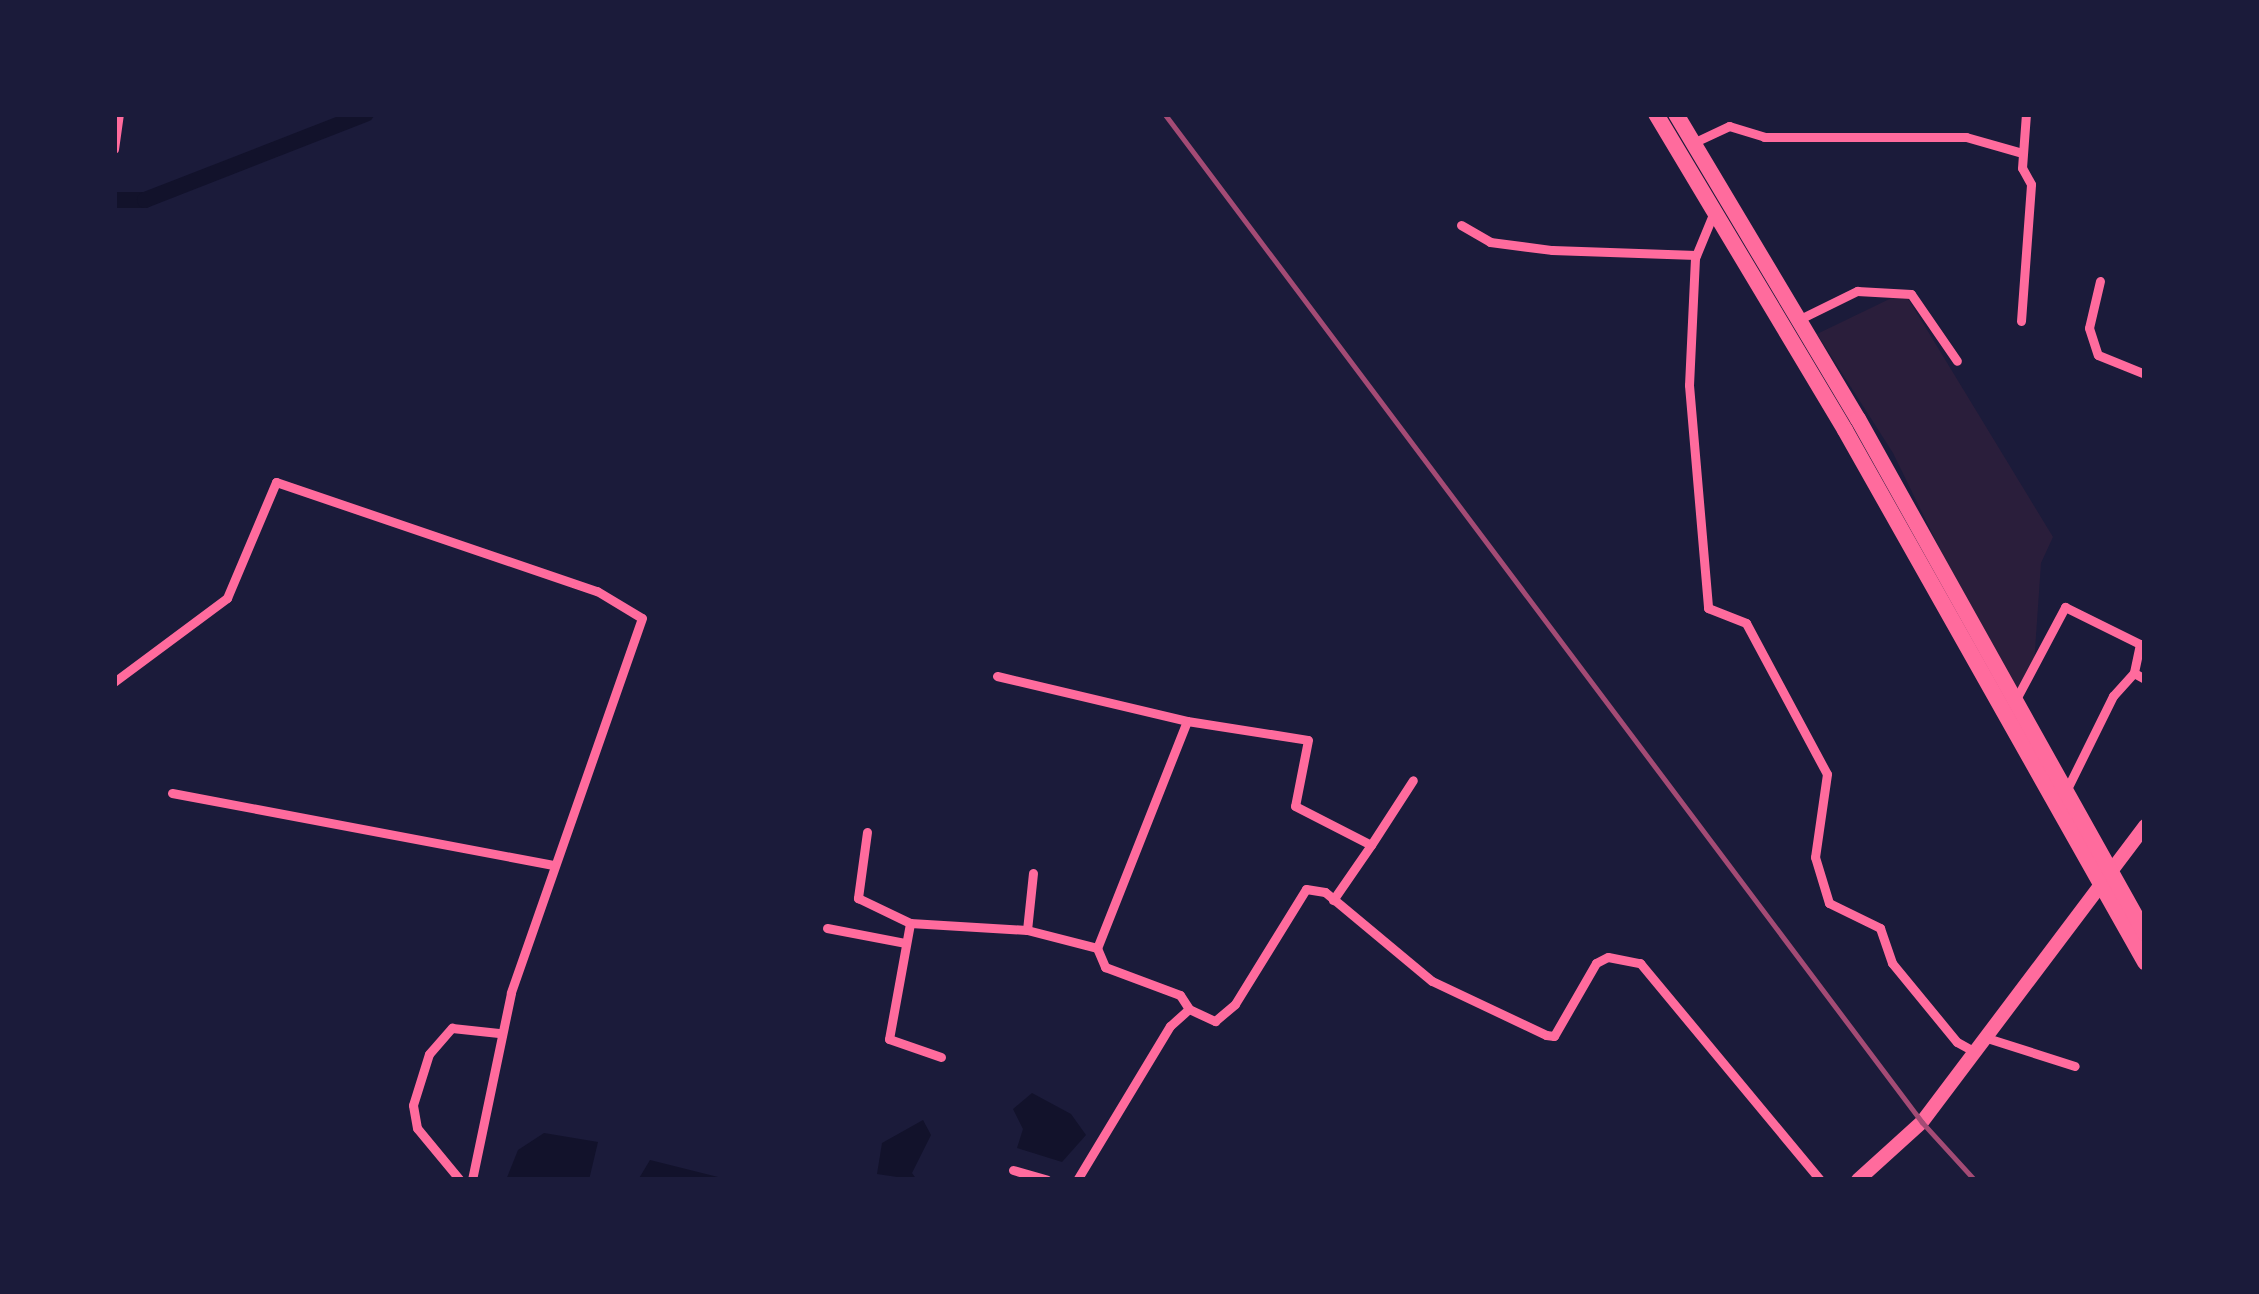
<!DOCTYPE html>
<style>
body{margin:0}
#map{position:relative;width:2259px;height:1294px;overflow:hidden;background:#1b1b3a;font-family:Montserrat,sans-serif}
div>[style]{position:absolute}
.green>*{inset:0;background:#2a1e3b}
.water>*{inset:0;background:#12122b}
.canal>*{height:16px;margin:-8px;padding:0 8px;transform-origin:8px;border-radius:8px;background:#12122b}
.minor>*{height:9px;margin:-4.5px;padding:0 4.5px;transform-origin:4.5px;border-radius:4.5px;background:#ff6b9d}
.secondary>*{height:14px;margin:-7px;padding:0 7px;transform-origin:7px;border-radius:7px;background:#ff6b9d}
.trunk>*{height:16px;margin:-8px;padding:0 8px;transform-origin:8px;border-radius:8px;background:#ff6b9d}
.rail>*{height:4.5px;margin:-2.25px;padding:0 2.25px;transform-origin:2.25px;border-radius:2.25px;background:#a44b75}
span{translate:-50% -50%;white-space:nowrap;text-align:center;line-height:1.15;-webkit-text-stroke:9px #1b1b3a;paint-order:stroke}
.frame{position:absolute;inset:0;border:117px solid #1b1b3a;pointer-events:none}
</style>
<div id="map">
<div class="green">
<div style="clip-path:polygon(1904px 292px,2053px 537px,2041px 563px,2034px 665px,2013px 699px,1893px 453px,1817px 334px)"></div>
</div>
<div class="water">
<div style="clip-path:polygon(1032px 1093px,1071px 1114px,1086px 1135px,1062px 1162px,1017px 1148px,1023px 1129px,1013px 1109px)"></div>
<div style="clip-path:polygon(923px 1120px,931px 1135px,912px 1173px,917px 1180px,877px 1174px,882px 1143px)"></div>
<div style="clip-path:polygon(544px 1133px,598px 1142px,589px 1180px,506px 1180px,518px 1150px)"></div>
<div style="clip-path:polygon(650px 1160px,730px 1180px,638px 1180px)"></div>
</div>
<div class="canal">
<div style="left:114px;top:200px;width:31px"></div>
<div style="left:145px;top:200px;width:237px;rotate:-21.3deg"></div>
</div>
<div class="minor">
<div style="left:1695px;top:142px;width:38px;rotate:-25deg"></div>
<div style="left:1729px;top:126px;width:37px;rotate:17deg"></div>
<div style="left:1764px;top:137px;width:202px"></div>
<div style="left:1966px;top:137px;width:58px;rotate:15.9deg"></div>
<div style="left:114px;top:149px;width:35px;rotate:-82deg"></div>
<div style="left:1714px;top:212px;width:50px;rotate:112.4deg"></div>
<div style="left:1695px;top:258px;width:127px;rotate:92.7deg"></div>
<div style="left:1689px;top:385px;width:224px;rotate:85.1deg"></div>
<div style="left:1708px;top:608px;width:41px;rotate:21.5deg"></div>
<div style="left:1746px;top:623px;width:171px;rotate:61.8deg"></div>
<div style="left:1827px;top:774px;width:84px;rotate:98.2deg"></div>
<div style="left:1815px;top:857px;width:48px;rotate:73.1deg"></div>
<div style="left:1829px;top:903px;width:57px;rotate:26.1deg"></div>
<div style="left:1880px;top:928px;width:37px;rotate:71deg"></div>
<div style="left:1892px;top:963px;width:102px;rotate:50.6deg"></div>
<div style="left:1957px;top:1042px;width:21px;rotate:29deg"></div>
<div style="left:1461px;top:225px;width:34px;rotate:30deg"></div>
<div style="left:1490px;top:242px;width:63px;rotate:7.4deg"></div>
<div style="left:1552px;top:250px;width:144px;rotate:2deg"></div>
<div style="left:2100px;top:281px;width:48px;rotate:103.2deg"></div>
<div style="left:2089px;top:328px;width:28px;rotate:72deg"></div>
<div style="left:2098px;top:355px;width:51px;rotate:22deg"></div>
<div style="left:1800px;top:319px;width:64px;rotate:-26.2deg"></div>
<div style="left:1857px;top:291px;width:54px;rotate:3.2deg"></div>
<div style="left:1911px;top:294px;width:81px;rotate:55.5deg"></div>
<div style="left:2021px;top:321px;width:137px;rotate:-85.8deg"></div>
<div style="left:2031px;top:184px;width:18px;rotate:-119deg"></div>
<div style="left:2022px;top:168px;width:54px;rotate:-85.8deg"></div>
<div style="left:997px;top:676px;width:195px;rotate:13.3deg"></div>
<div style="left:1187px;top:721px;width:244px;rotate:111.6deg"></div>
<div style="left:114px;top:682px;width:141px;rotate:-36.6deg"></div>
<div style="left:227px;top:598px;width:126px;rotate:-67.1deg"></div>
<div style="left:276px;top:482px;width:339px;rotate:18.8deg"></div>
<div style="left:597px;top:591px;width:52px;rotate:31deg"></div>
<div style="left:642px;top:618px;width:397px;rotate:109.3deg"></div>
<div style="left:511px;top:993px;width:191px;rotate:101.8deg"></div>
<div style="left:2014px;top:703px;width:109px;rotate:-62deg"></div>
<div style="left:2065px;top:607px;width:84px;rotate:26.3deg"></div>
<div style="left:2140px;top:644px;width:30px;rotate:102deg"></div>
<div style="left:2134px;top:673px;width:13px;rotate:29deg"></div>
<div style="left:1187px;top:721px;width:122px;rotate:8.9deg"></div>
<div style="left:1308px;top:740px;width:67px;rotate:101.1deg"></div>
<div style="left:1295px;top:806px;width:85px;rotate:27.2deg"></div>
<div style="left:1371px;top:845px;width:67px;rotate:124.6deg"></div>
<div style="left:2067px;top:789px;width:104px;rotate:-63.7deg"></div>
<div style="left:2113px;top:696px;width:31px;rotate:-48deg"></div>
<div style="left:172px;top:793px;width:388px;rotate:10.7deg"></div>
<div style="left:867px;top:832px;width:67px;rotate:97.8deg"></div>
<div style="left:858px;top:898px;width:58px;rotate:25.7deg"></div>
<div style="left:1371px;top:845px;width:77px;rotate:-57.1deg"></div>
<div style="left:1033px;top:873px;width:57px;rotate:96deg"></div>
<div style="left:1027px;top:930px;width:72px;rotate:14.4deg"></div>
<div style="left:1097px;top:948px;width:21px;rotate:67deg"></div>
<div style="left:1105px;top:967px;width:80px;rotate:20.5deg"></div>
<div style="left:1180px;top:995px;width:17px;rotate:57deg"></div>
<div style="left:827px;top:928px;width:79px;rotate:10.9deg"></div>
<div style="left:1987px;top:1038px;width:92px;rotate:17.7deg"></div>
<div style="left:941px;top:1057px;width:55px;rotate:-160.9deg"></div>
<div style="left:889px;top:1039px;width:118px;rotate:-79.7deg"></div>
<div style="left:910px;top:923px;width:117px;rotate:3.4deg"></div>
<div style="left:1013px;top:1170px;width:35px;rotate:16deg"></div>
<div style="left:460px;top:1180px;width:67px;rotate:-129.6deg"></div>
<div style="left:417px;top:1128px;width:23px;rotate:-100deg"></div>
<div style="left:413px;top:1105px;width:53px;rotate:-72.6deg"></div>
<div style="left:429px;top:1054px;width:35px;rotate:-49deg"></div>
<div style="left:452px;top:1028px;width:47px;rotate:6.1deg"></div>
<div style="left:1077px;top:1180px;width:180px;rotate:-58.9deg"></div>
<div style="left:1170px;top:1026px;width:25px;rotate:-42deg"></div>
<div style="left:1189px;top:1009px;width:29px;rotate:25deg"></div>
<div style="left:1215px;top:1021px;width:26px;rotate:-40deg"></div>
<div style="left:1235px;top:1004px;width:135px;rotate:-58.3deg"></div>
<div style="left:1306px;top:889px;width:19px;rotate:9deg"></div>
<div style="left:1325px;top:892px;width:139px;rotate:39.8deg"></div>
<div style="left:1432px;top:981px;width:126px;rotate:25.3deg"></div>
<div style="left:1546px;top:1035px;width:8px;rotate:7deg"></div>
<div style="left:1554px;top:1036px;width:84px;rotate:-60.1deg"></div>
<div style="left:1596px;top:963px;width:13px;rotate:-27deg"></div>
<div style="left:1608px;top:957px;width:33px;rotate:11deg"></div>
<div style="left:1640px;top:963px;width:282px;rotate:50.3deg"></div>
</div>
<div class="secondary">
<div style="left:1858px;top:1180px;width:86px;rotate:-42.2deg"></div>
<div style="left:1922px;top:1122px;width:371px;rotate:-53deg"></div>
</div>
<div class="trunk">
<div style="left:1656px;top:114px;width:368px;rotate:59.1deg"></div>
<div style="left:1845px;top:430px;width:611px;rotate:60.58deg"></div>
<div style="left:1676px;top:114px;width:355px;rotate:59.2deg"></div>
<div style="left:1858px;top:419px;width:589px;rotate:60.82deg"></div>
</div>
<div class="rail">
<div style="left:1165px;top:114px;width:1261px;rotate:53.09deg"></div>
<div style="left:1922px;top:1122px;width:79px;rotate:47.6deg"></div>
</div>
<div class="frame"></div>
</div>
